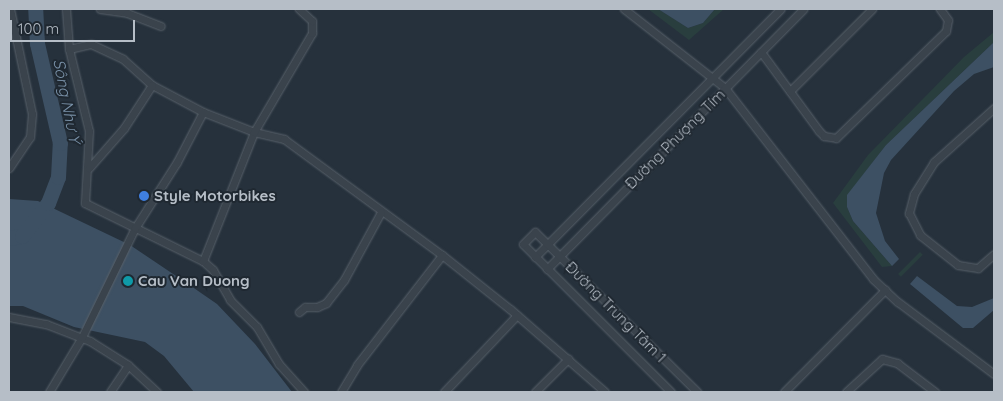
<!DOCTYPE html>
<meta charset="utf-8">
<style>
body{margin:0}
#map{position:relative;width:1003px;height:401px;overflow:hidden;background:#26313c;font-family:Quicksand,sans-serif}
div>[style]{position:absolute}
.green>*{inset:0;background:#293e3e;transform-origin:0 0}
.water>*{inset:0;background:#3d5063}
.river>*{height:15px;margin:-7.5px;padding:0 7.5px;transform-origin:7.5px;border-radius:7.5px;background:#3d5063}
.roads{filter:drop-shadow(0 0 1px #58616a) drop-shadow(0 0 1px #58616a)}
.minor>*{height:7px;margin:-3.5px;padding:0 3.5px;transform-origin:3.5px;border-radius:3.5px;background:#3a434c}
.dots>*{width:14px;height:14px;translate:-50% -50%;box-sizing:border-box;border:2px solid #1f2831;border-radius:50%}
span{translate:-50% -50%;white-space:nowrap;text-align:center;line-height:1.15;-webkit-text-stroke:4px #1f2831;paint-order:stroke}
.street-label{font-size:15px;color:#b6bec7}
.poi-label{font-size:15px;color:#b6bec7;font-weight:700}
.left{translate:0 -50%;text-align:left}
.water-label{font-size:16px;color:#7991a8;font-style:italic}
.frame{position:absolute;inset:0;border:10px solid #b6bec7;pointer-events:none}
.scale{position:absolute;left:10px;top:20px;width:125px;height:22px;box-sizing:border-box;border:2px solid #b6bec7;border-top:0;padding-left:6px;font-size:15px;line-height:18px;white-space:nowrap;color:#b6bec7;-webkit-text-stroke:4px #1f2831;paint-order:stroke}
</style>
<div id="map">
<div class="green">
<div style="clip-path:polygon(648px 9px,658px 9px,688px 28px,703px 23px,715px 9px,724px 9px,689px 40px)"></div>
<div style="clip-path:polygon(994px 32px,994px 42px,886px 145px,847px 196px,847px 207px,853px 221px,892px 266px,882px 267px,833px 203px,868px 155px,964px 57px)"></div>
<div style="left:920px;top:252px;width:4px;height:31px;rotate:45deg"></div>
</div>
<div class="water">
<div style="clip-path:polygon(658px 9px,715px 9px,703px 23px,688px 28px)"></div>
<div style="clip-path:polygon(994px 42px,994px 67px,974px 74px,954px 91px,891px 160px,884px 173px,876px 213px,885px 241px,899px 259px,892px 266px,853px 221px,847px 207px,847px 195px,886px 145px)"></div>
<div style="clip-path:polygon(9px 199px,38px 201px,130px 245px,188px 284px,217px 304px,255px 344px,292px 392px,194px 392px,164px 356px,145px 342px,74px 327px,23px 306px,9px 306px)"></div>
<div style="clip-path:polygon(917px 276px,957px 306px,972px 307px,994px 298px,994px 310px,973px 328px,963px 328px,910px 284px)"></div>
</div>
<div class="river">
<div style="left:9px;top:238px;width:13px;rotate:-9deg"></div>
<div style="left:22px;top:236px;width:42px;rotate:-51.8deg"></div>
<div style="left:48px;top:203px;width:28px;rotate:-69deg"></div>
<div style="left:58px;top:177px;width:34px;rotate:-87deg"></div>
<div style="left:60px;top:143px;width:103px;rotate:-103deg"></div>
<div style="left:37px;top:43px;width:34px;rotate:-93deg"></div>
</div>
<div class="roads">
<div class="minor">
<div style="left:66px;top:9px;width:40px;rotate:85.7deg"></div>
<div style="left:69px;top:49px;width:84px;rotate:76.3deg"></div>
<div style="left:89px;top:131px;width:72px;rotate:93.2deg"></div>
<div style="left:85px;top:203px;width:131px;rotate:26.2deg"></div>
<div style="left:203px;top:261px;width:13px;rotate:42deg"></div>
<div style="left:213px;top:270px;width:34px;rotate:60deg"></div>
<div style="left:230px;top:300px;width:38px;rotate:45deg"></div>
<div style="left:257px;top:327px;width:43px;rotate:59.3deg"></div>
<div style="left:279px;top:364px;width:38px;rotate:48deg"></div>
<div style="left:100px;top:9px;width:27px;rotate:8deg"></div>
<div style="left:127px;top:13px;width:36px;rotate:21deg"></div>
<div style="left:624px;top:9px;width:128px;rotate:38deg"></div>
<div style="left:725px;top:88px;width:242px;rotate:52.2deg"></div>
<div style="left:873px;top:279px;width:34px;rotate:43deg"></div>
<div style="left:898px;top:302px;width:120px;rotate:36.9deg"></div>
<div style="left:69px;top:49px;width:23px;rotate:-13deg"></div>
<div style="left:91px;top:44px;width:35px;rotate:25deg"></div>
<div style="left:123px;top:59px;width:39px;rotate:42deg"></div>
<div style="left:152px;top:85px;width:58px;rotate:27.9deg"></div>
<div style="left:203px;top:112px;width:55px;rotate:21.4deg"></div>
<div style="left:254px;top:132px;width:31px;rotate:13deg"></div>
<div style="left:284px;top:139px;width:196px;rotate:36.3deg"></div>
<div style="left:442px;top:255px;width:87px;rotate:38.5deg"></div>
<div style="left:510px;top:309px;width:126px;rotate:41.1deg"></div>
<div style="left:761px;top:52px;width:98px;rotate:53.7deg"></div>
<div style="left:819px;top:131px;width:7px;rotate:45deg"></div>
<div style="left:824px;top:136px;width:12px;rotate:9deg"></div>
<div style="left:836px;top:138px;width:153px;rotate:-44.2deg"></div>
<div style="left:946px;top:31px;width:11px;rotate:-80deg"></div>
<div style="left:948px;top:20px;width:14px;rotate:-126deg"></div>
<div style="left:790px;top:91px;width:116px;rotate:-45deg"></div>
<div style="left:994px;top:108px;width:81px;rotate:138deg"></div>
<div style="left:934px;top:162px;width:38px;rotate:122deg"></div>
<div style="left:914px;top:194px;width:20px;rotate:105deg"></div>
<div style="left:909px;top:213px;width:25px;rotate:63deg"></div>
<div style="left:920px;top:235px;width:48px;rotate:38.3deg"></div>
<div style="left:958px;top:265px;width:20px;rotate:9deg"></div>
<div style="left:978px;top:268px;width:21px;rotate:-41deg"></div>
<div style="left:9px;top:168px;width:37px;rotate:-56deg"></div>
<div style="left:30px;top:137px;width:23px;rotate:-85deg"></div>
<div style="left:32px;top:114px;width:107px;rotate:-101.8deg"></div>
<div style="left:89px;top:168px;width:53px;rotate:-48.8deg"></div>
<div style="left:124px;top:128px;width:51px;rotate:-56.9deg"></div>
<div style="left:535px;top:257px;width:349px;rotate:-45.3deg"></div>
<div style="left:203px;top:261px;width:139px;rotate:-68.4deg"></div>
<div style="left:254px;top:132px;width:115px;rotate:-59.6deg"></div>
<div style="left:312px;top:33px;width:12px;rotate:-90deg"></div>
<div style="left:312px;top:21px;width:18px;rotate:-137deg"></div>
<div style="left:547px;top:269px;width:365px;rotate:-45.4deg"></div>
<div style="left:299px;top:312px;width:8px;rotate:-40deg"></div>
<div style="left:305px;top:307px;width:12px"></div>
<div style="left:317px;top:307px;width:10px;rotate:-24deg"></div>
<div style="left:326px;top:303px;width:29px;rotate:-52deg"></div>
<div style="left:344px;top:280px;width:77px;rotate:-61.4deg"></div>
<div style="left:9px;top:317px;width:38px;rotate:11deg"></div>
<div style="left:46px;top:324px;width:47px;rotate:21.1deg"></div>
<div style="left:90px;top:341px;width:45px;rotate:32.3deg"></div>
<div style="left:128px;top:365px;width:40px;rotate:43deg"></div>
<div style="left:49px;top:392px;width:64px;rotate:-59deg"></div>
<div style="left:82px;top:337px;width:121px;rotate:-64.1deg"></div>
<div style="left:135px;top:228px;width:78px;rotate:-57.5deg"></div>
<div style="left:177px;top:162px;width:56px;rotate:-62.5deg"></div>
<div style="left:110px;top:392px;width:32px;rotate:-56deg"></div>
<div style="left:341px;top:392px;width:31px;rotate:-59deg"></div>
<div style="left:357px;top:365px;width:139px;rotate:-52.3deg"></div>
<div style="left:444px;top:392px;width:106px;rotate:-46.5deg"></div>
<div style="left:535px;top:392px;width:47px;rotate:-45deg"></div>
<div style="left:671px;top:392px;width:209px;rotate:-135deg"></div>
<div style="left:523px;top:244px;width:17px;rotate:-45deg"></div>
<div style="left:535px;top:232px;width:228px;rotate:44.6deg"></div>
<div style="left:784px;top:392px;width:144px;rotate:-45.3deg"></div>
<div style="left:846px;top:392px;width:49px;rotate:-42.5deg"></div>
<div style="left:882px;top:359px;width:16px;rotate:15deg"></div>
<div style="left:897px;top:363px;width:48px;rotate:37.3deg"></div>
</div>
</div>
<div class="dots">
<div style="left:144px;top:196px;background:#3f7fe0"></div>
<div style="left:128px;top:281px;background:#0f9aa8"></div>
</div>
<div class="street-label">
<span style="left:675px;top:139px;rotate:-45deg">Đường Phượng Tím</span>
<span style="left:616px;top:312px;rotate:45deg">Đường Trung Tâm 1</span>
</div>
<div class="poi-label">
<span class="left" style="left:154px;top:196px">Style Motorbikes</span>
<span class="left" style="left:138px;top:281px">Cau Van Duong</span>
</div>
<div class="water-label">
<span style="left:67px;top:101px;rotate:79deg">Sông Như Ý</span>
</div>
<div class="frame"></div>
<div class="scale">100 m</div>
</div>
